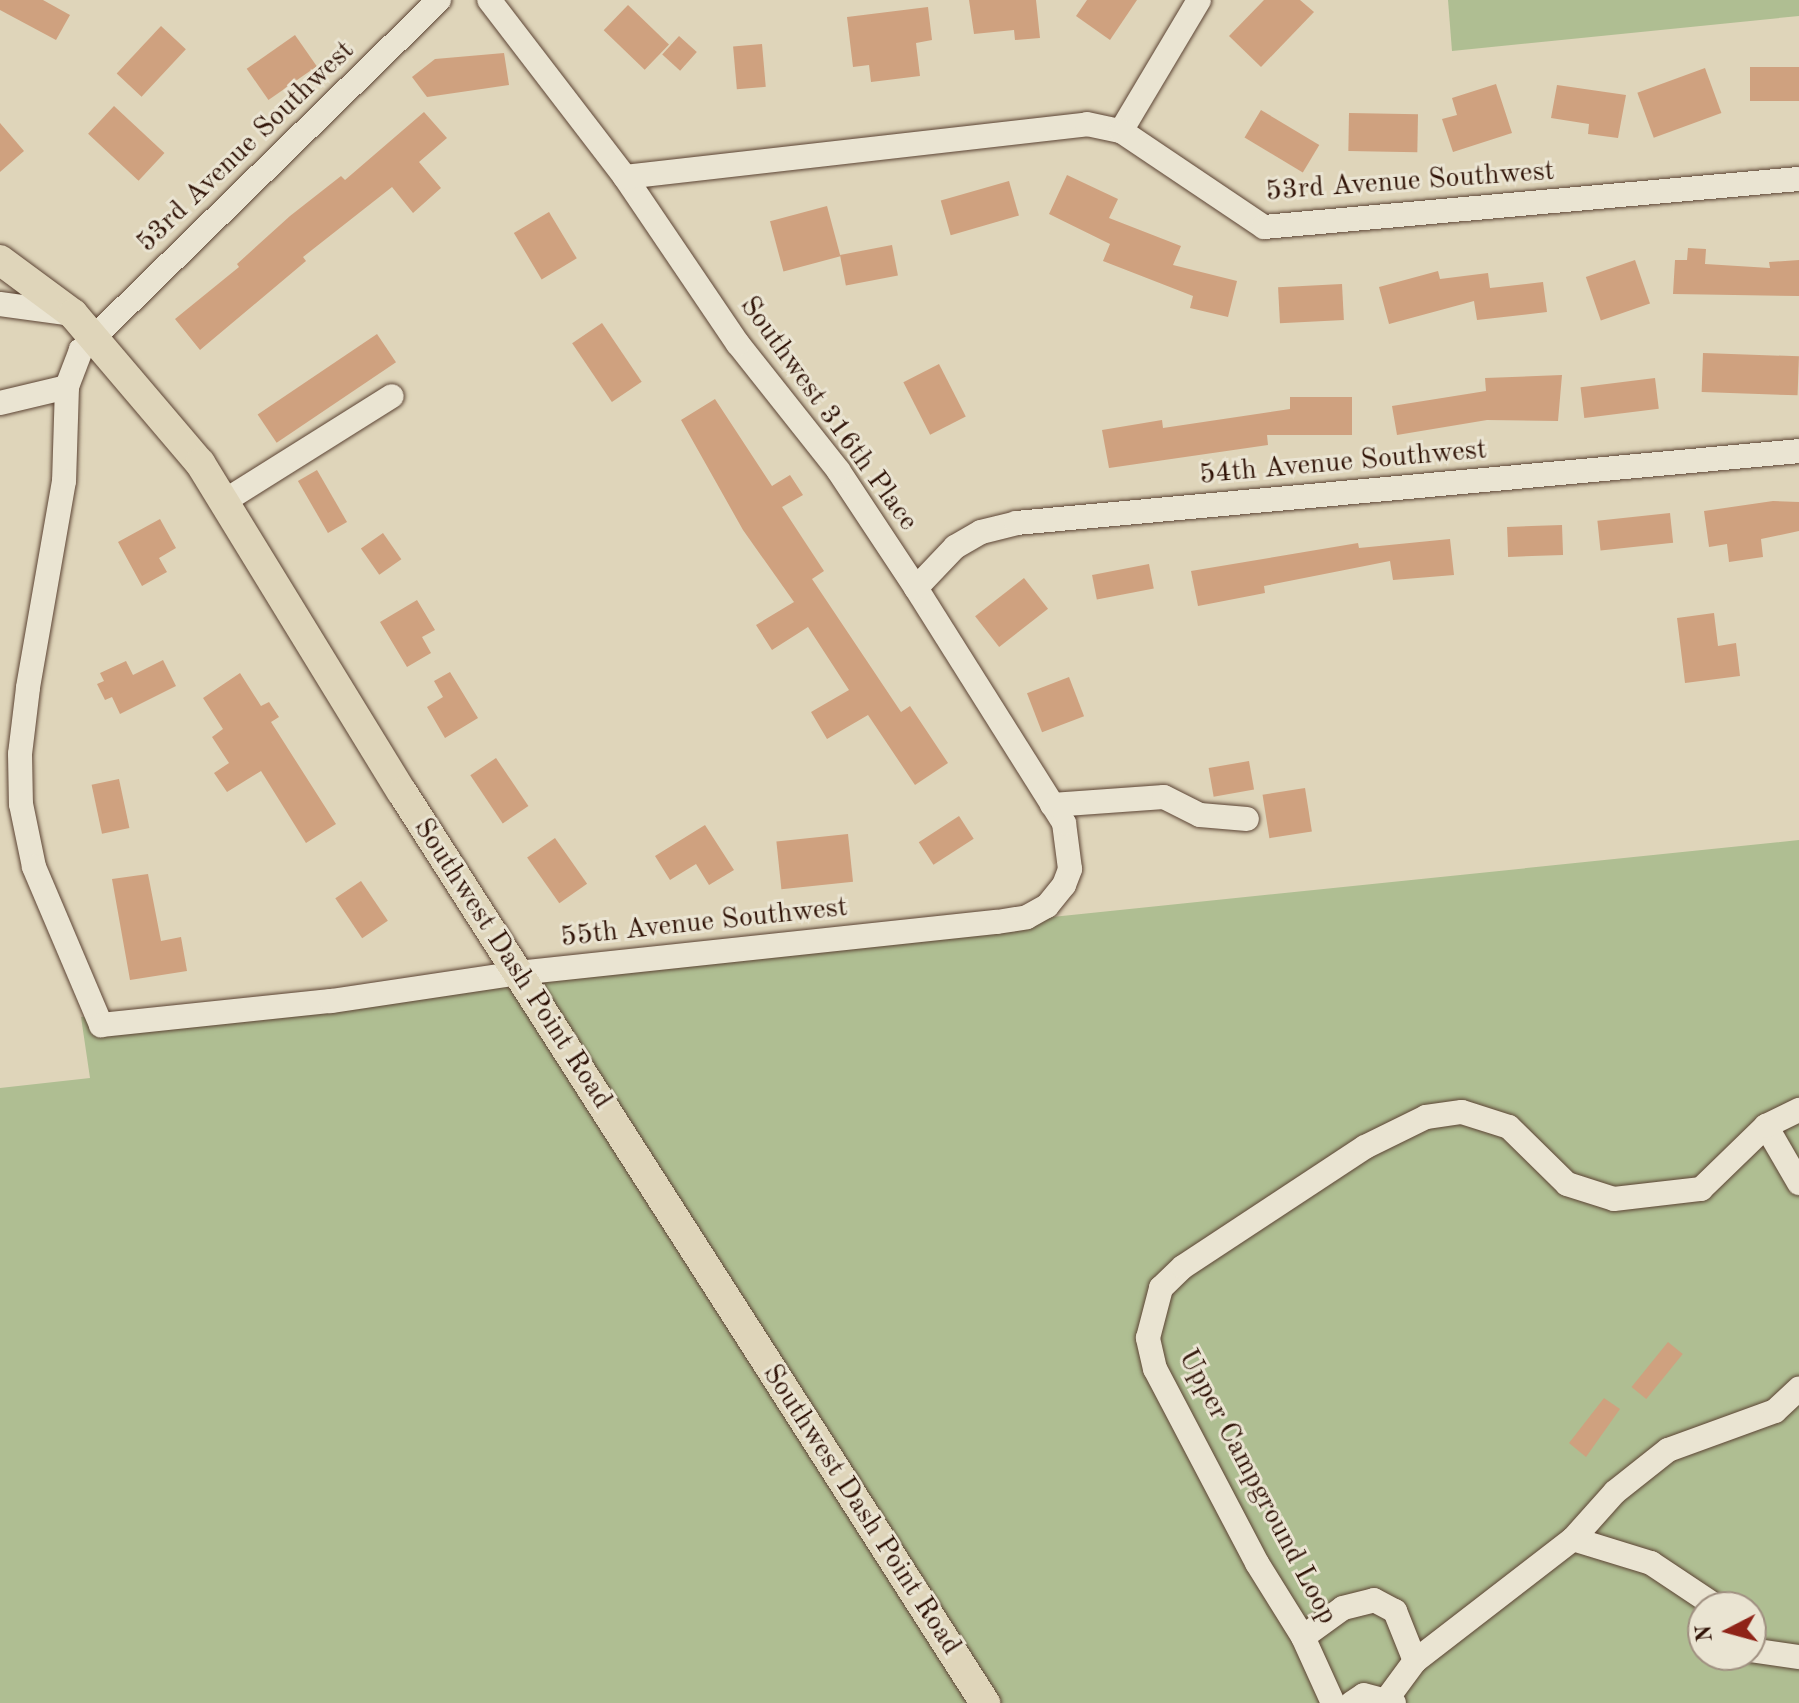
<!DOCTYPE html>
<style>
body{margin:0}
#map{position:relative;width:1799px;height:1703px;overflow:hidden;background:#dfd5ba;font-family:"Old Standard TT",serif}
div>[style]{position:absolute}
.green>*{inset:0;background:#afbe92}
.building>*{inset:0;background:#cfa17f;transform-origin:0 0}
.roads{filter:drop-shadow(0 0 2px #5c4434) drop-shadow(0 0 2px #5c4434)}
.minor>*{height:24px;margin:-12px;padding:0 12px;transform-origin:12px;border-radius:12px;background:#eae4d2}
.major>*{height:30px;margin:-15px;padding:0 15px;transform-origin:15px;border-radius:15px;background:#dfd5ba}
span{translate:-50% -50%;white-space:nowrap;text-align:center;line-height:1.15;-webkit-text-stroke:6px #eae4d2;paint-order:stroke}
.street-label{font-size:28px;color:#301307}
.north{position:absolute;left:1687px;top:1591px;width:80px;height:80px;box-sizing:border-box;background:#eae4d2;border:2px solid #a09081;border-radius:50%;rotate:264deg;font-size:22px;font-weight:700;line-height:32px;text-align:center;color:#301307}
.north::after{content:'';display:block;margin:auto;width:28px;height:36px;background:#8f2418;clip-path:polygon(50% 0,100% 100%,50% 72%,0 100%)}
</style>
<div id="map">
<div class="green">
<div style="clip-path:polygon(1448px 0,1799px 0,1799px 16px,1452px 51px)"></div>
<div style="clip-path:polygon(evenodd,1799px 840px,1799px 1703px,0 1703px,0 1088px,90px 1078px,81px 1017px,1799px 840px,1703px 1607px,1751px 1607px,1751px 1655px,1703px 1655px,1703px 1607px)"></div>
</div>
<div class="building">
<div style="clip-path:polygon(0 0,43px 0,70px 15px,56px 40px,0 10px)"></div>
<div style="clip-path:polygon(969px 0,1036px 0,1040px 38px,1015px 40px,1014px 30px,974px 34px)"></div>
<div style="clip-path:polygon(1087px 0,1137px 0,1110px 40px,1076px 16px)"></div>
<div style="clip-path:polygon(1264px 0,1300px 0,1314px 12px,1261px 67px,1229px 36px)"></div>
<div style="left:628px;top:5px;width:57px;height:35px;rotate:44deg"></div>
<div style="clip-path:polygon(928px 7px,932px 40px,916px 43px,920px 76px,871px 82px,869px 65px,853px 67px,847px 17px)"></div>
<div style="left:161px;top:26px;width:34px;height:65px;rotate:43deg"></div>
<div style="left:295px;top:35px;width:38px;height:59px;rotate:55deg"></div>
<div style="left:679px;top:36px;width:24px;height:25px;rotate:42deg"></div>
<div style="left:762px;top:44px;width:43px;height:29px;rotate:85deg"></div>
<div style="clip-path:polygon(504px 53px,509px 85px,427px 97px,412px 77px,435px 59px)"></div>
<div style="left:1799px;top:67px;width:34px;height:49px;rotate:90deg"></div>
<div style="left:1705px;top:68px;width:48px;height:72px;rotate:70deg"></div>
<div style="clip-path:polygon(1496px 84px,1512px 133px,1453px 152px,1442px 119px,1457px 115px,1452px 98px)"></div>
<div style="clip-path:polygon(1557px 85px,1626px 95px,1618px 138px,1588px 134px,1589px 124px,1551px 118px)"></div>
<div style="left:114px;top:106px;width:69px;height:38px;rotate:43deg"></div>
<div style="left:1261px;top:110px;width:68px;height:32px;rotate:31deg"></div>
<div style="clip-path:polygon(424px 112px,447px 138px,419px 162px,441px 188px,413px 213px,392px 187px,303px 257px,306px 261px,200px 350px,175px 319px,239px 267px,237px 264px,290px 216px,341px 176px,345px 180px)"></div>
<div style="left:1349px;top:113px;width:69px;height:38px;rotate:1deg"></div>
<div style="clip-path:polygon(0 123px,24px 151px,0 172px)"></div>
<div style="clip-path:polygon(1067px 175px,1118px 199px,1109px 218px,1181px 246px,1173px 265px,1237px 281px,1228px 317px,1190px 308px,1193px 296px,1103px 261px,1110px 244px,1049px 214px)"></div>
<div style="left:1009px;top:181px;width:36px;height:71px;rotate:74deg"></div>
<div style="left:827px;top:206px;width:52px;height:59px;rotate:75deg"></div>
<div style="left:549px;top:212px;width:54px;height:41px;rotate:59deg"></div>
<div style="left:892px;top:245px;width:31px;height:53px;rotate:79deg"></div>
<div style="clip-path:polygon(1688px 248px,1706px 249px,1705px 264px,1770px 268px,1769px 262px,1799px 260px,1799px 296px,1673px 294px,1675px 260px,1687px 260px)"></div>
<div style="left:1635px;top:260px;width:46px;height:52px;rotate:71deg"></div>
<div style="clip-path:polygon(1438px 271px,1440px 279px,1488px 273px,1490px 288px,1543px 282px,1547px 312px,1477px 320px,1474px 301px,1389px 324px,1379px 287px)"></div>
<div style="left:1342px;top:284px;width:36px;height:64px;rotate:87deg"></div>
<div style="left:602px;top:323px;width:71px;height:36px;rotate:56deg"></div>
<div style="left:377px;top:334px;width:34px;height:144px;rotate:56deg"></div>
<div style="left:1703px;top:353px;width:96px;height:39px;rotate:2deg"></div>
<div style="left:939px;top:364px;width:59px;height:40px;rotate:63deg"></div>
<div style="clip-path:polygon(1562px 375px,1558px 421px,1487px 420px,1397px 435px,1392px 406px,1486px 391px,1485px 378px)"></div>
<div style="left:1655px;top:378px;width:31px;height:75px;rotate:83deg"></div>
<div style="clip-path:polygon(1290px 397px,1352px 397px,1352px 435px,1267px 435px,1268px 445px,1109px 468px,1102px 430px,1162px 420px,1163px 428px,1290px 409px)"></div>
<div style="clip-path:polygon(715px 399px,772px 486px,790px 475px,803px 495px,782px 507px,824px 571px,812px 579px,901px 712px,910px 706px,948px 763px,915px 785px,868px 715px,827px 739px,811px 712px,849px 690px,808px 627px,772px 650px,756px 625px,794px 602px,743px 530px,681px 420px)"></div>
<div style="left:317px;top:470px;width:60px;height:22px;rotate:60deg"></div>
<div style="clip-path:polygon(1773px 501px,1799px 502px,1799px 531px,1761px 539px,1763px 557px,1729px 562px,1727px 544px,1709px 547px,1704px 511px)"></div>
<div style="left:1670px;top:513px;width:30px;height:73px;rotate:84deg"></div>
<div style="clip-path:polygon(160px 519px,176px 548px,159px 558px,167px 572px,142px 586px,118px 542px)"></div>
<div style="left:1562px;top:525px;width:30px;height:55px;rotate:88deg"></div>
<div style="left:383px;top:533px;width:32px;height:27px;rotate:55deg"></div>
<div style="clip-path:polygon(1450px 539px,1454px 575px,1393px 580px,1390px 561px,1264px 586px,1265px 593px,1198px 606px,1191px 571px,1358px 543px,1359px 548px)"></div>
<div style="left:1149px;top:564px;width:25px;height:58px;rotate:79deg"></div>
<div style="left:1024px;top:578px;width:39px;height:62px;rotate:52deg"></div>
<div style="clip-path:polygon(417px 600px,435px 630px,422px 637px,431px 653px,407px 667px,380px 622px)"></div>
<div style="clip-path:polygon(1714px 613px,1718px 646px,1736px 643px,1740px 676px,1685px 683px,1677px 618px)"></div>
<div style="clip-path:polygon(163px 660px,176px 686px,120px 714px,112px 697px,105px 700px,97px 684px,104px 681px,100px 673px,126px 661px,133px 675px)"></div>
<div style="clip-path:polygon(450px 672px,478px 718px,445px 738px,427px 707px,443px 697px,434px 681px)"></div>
<div style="clip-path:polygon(240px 673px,261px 706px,269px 702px,279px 717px,271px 722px,336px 824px,306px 843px,261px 771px,227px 792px,214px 773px,229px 763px,212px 737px,223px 729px,203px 698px)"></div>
<div style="left:1069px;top:677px;width:42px;height:45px;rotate:69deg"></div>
<div style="left:496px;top:758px;width:58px;height:31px;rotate:56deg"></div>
<div style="left:1249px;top:761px;width:29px;height:41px;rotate:80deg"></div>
<div style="left:119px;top:779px;width:50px;height:28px;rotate:78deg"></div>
<div style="left:1305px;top:788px;width:44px;height:43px;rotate:81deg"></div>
<div style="left:959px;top:816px;width:27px;height:48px;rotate:57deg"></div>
<div style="clip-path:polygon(705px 825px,734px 870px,709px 885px,696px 864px,670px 880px,655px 856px)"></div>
<div style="left:848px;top:834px;width:48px;height:72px;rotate:84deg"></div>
<div style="left:555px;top:838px;width:56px;height:34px;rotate:55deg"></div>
<div style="clip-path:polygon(148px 874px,161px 941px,181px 937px,187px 971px,130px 980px,112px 879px)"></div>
<div style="left:361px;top:881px;width:48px;height:31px;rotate:56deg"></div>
<div style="left:1668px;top:1342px;width:19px;height:58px;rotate:39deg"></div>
<div style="clip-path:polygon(1604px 1398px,1620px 1409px,1586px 1457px,1569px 1443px)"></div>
</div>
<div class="roads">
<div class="minor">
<div style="left:439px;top:0;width:501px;rotate:135.65deg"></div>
<div style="left:81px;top:350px;width:40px;rotate:111deg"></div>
<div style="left:67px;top:387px;width:94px;rotate:91.8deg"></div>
<div style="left:64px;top:481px;width:210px;rotate:99.9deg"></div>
<div style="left:28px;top:688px;width:66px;rotate:96.9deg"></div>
<div style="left:20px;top:754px;width:50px;rotate:88.9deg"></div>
<div style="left:21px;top:804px;width:64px;rotate:78.3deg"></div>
<div style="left:34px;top:867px;width:172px;rotate:67deg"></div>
<div style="left:101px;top:1025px;width:231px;rotate:-6deg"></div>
<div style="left:331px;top:1001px;width:189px;rotate:-8.5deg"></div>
<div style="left:518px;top:973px;width:482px;rotate:-6.1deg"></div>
<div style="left:997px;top:922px;width:30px;rotate:-9deg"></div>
<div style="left:1027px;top:917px;width:23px;rotate:-29deg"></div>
<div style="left:1047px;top:906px;width:27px;rotate:-51deg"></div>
<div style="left:1064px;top:885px;width:17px;rotate:-69deg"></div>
<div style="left:1070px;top:869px;width:46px;rotate:-97.4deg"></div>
<div style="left:1064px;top:823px;width:278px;rotate:-122.2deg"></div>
<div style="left:916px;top:588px;width:141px;rotate:-123.5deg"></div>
<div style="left:838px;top:470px;width:161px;rotate:-128.4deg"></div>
<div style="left:738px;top:344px;width:202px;rotate:-124.1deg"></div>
<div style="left:625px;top:177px;width:223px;rotate:-127.5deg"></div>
<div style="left:1121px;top:131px;width:152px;rotate:-59.2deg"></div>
<div style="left:625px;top:177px;width:465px;rotate:-6.5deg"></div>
<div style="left:1087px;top:124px;width:35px;rotate:12deg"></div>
<div style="left:1121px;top:131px;width:172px;rotate:33.9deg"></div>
<div style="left:1264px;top:227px;width:537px;rotate:-5.13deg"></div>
<div style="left:0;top:304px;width:74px;rotate:7.8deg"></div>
<div style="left:0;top:403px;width:69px;rotate:-13.4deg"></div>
<div style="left:223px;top:502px;width:199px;rotate:-32.1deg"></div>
<div style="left:916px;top:588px;width:57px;rotate:-46.4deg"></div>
<div style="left:955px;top:547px;width:30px;rotate:-30deg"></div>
<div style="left:981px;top:532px;width:36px;rotate:-14deg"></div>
<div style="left:1016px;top:523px;width:786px;rotate:-5.25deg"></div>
<div style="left:1052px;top:805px;width:112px;rotate:-4.1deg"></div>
<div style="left:1164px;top:797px;width:40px;rotate:26.6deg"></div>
<div style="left:1200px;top:815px;width:47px;rotate:4.9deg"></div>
<div style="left:1766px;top:1126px;width:66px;rotate:59.9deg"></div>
<div style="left:1573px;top:1539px;width:82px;rotate:17.1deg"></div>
<div style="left:1651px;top:1563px;width:79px;rotate:33.7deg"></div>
<div style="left:1303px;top:1637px;width:49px;rotate:-35.9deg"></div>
<div style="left:1343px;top:1608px;width:32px;rotate:-14deg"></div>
<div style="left:1374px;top:1600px;width:24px;rotate:28deg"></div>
<div style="left:1395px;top:1611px;width:54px;rotate:68.2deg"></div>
<div style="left:1751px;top:1650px;width:49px;rotate:8.3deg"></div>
<div style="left:1333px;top:1703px;width:72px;rotate:-114.4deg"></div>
<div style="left:1303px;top:1637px;width:87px;rotate:-121.9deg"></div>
<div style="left:1257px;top:1563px;width:219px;rotate:-117.7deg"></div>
<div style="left:1155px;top:1369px;width:32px;rotate:-103deg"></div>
<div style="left:1148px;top:1338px;width:52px;rotate:-75.4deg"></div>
<div style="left:1161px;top:1288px;width:30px;rotate:-44deg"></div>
<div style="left:1183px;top:1267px;width:218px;rotate:-33.4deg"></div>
<div style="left:1365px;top:1147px;width:68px;rotate:-26.2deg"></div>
<div style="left:1426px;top:1117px;width:36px;rotate:-8deg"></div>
<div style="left:1462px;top:1112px;width:49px;rotate:17.7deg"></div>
<div style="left:1509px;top:1127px;width:81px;rotate:44.5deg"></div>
<div style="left:1567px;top:1184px;width:49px;rotate:17.7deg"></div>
<div style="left:1614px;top:1199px;width:88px;rotate:-6.6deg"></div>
<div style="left:1701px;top:1189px;width:91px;rotate:-44.1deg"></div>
<div style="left:1766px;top:1126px;width:37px;rotate:-26deg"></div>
<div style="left:1352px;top:1703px;width:14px;rotate:-34deg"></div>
<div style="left:1364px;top:1695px;width:31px;rotate:15deg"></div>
<div style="left:1384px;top:1703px;width:52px;rotate:-53.6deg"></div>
<div style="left:1415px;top:1661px;width:200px;rotate:-37.7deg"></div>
<div style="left:1573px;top:1539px;width:63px;rotate:-48.2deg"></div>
<div style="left:1615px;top:1492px;width:68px;rotate:-38.4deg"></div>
<div style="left:1668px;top:1450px;width:114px;rotate:-20deg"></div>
<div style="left:1775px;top:1411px;width:33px;rotate:-43deg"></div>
</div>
<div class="major">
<div style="left:0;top:260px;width:91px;rotate:36.5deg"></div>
<div style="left:73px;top:314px;width:196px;rotate:49.6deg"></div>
<div style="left:200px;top:463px;width:386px;rotate:58.5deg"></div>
<div style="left:402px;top:792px;width:1082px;rotate:57.38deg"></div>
</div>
</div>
<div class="street-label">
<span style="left:246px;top:147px;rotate:-44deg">53rd Avenue Southwest</span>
<span style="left:1410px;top:182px;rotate:-4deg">53rd Avenue Southwest</span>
<span style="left:828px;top:414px;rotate:54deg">Southwest 316th Place</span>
<span style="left:1343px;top:463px;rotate:-5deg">54th Avenue Southwest</span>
<span style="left:704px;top:923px;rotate:-6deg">55th Avenue Southwest</span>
<span style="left:512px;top:964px;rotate:57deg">Southwest Dash Point Road</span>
<span style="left:1257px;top:1487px;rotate:62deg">Upper Campground Loop</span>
<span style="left:861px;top:1510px;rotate:57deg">Southwest Dash Point Road</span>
</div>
<div class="north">N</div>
</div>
